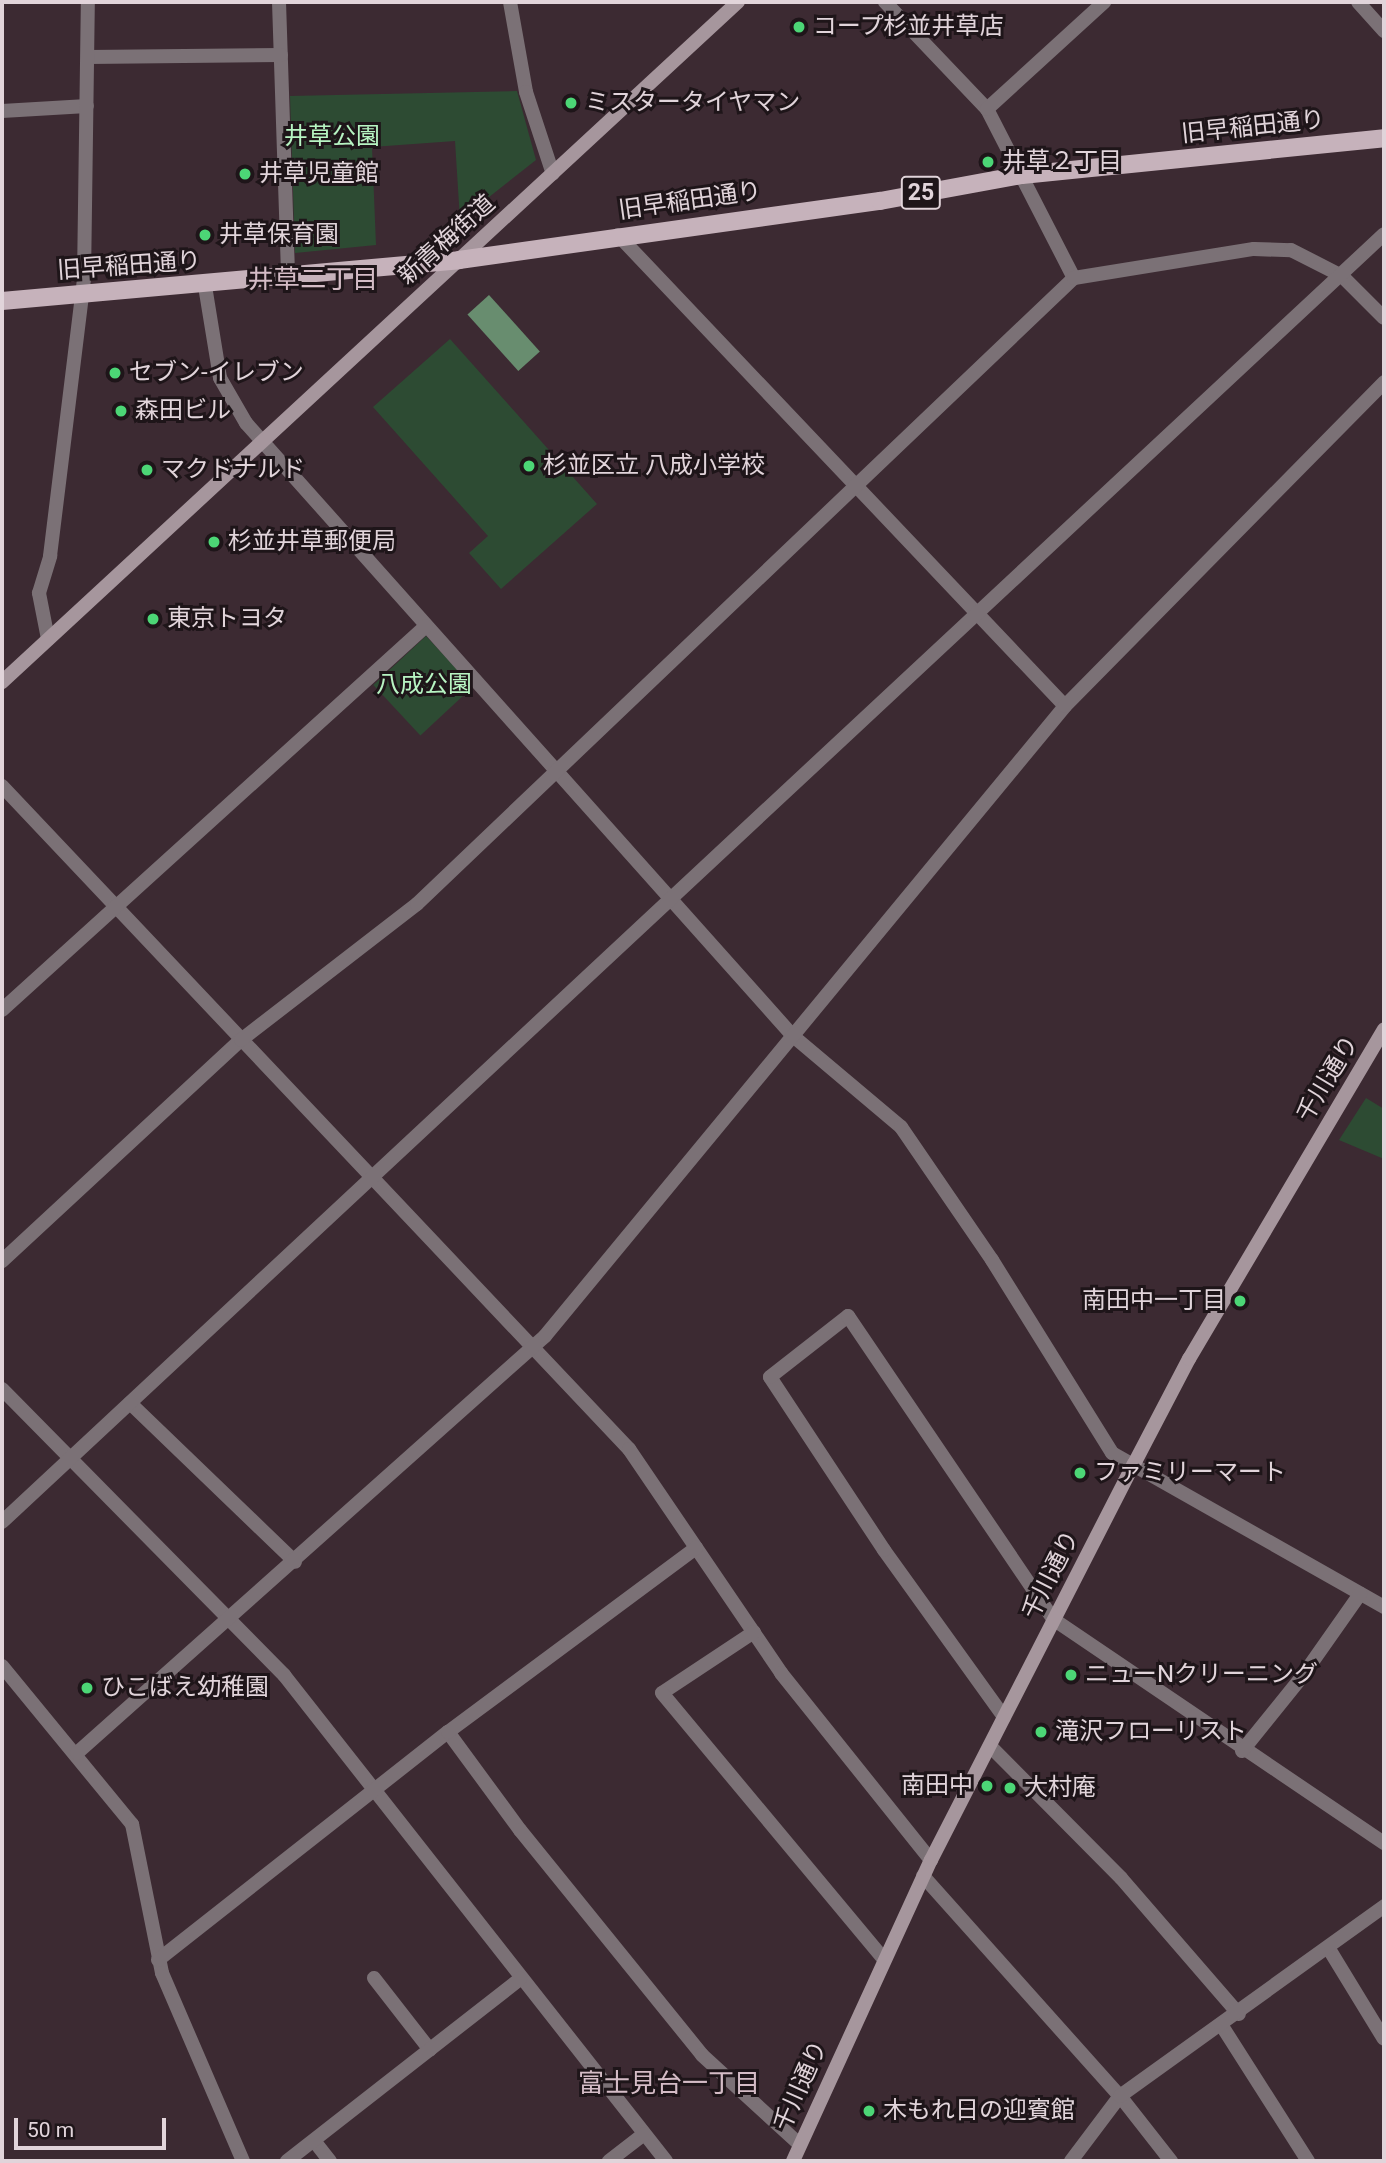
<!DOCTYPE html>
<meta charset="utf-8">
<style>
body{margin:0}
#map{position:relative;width:1386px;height:2163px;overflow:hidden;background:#3c2a32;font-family:Roboto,"Noto Sans JP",sans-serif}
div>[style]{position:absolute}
.green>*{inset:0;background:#2d4b33;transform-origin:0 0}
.water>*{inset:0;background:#688d6f;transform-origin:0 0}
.street>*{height:14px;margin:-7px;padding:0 7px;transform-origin:7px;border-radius:7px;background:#7b7176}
.secondary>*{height:14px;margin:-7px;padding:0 7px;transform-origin:7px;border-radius:7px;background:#a6969d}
.primary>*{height:18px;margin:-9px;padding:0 9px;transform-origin:9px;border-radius:9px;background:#c6b2bb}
.dots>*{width:19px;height:19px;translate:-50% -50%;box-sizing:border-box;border:4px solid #1e1519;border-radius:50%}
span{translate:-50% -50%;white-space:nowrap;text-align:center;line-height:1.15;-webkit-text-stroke:6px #1e1519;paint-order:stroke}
.shield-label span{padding:2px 5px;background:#1e1519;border:2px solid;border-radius:5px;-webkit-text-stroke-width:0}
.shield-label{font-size:23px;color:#e1d4da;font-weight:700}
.poi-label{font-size:24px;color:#e1d4da}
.left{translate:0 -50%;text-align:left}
.right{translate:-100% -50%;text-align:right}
.street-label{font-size:24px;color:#e1d4da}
.park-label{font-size:24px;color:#b7f4c2}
.neighbourhood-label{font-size:26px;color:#d4bcc6}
.frame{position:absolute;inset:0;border:4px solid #e1d4da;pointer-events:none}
.scale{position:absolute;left:14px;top:2118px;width:152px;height:32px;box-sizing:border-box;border:4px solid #e1d4da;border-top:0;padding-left:9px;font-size:21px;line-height:24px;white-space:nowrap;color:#e1d4da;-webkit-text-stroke:5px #1e1519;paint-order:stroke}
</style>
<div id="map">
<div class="green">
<div style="clip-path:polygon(517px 91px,536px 160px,460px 220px,455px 141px,372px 147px,376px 245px,295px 253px,290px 96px)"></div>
<div style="clip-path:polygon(450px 339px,597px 504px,501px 589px,469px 553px,488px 536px,373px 407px)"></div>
<div style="left:426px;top:636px;width:69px;height:72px;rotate:47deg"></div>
<div style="clip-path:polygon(1366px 1098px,1384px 1109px,1384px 1159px,1339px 1140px)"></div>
</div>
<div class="water">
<div style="left:489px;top:295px;width:76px;height:29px;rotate:48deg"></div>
</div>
<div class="street">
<div style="left:279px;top:2px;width:275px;rotate:88.1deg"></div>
<div style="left:510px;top:2px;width:91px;rotate:79.9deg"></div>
<div style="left:526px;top:92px;width:86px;rotate:71.8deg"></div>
<div style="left:885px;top:2px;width:148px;rotate:46.4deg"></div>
<div style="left:987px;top:109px;width:190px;rotate:62.8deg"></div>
<div style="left:1358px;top:2px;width:39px;rotate:48deg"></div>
<div style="left:88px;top:57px;width:193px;rotate:-0.6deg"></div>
<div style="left:987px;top:109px;width:159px;rotate:-42.4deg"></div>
<div style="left:2px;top:111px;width:85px;rotate:-3.4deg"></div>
<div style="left:618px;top:235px;width:649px;rotate:46.5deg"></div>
<div style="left:205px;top:286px;width:93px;rotate:80.7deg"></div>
<div style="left:220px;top:378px;width:52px;rotate:60deg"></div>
<div style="left:246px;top:423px;width:822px;rotate:48.26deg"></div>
<div style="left:793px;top:1036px;width:141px;rotate:40.1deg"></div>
<div style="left:901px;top:1127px;width:161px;rotate:55.6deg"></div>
<div style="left:992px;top:1260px;width:227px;rotate:58.1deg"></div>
<div style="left:1112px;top:1453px;width:313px;rotate:29.5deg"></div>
<div style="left:48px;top:639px;width:47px;rotate:-101.1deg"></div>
<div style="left:39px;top:593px;width:39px;rotate:-73deg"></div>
<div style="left:50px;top:556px;width:280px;rotate:-83deg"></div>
<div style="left:84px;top:278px;width:276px;rotate:-89.2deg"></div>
<div style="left:2px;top:786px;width:913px;rotate:46.6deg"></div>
<div style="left:629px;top:1449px;width:271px;rotate:55.8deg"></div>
<div style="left:781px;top:1673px;width:240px;rotate:51.3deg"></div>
<div style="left:2px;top:1010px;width:572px;rotate:-42.17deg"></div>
<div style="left:2px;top:1261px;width:326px;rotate:-42.8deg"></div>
<div style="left:241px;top:1040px;width:222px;rotate:-37.7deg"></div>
<div style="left:417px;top:904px;width:907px;rotate:-43.62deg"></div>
<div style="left:1074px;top:278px;width:182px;rotate:-9.2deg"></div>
<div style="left:1254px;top:249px;width:37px;rotate:2deg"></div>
<div style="left:1291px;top:250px;width:57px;rotate:27deg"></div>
<div style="left:1342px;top:276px;width:59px;rotate:45deg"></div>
<div style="left:2px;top:1389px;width:402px;rotate:45.4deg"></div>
<div style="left:284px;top:1675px;width:618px;rotate:51.83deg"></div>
<div style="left:130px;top:1403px;width:229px;rotate:43.9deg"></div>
<div style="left:2px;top:1522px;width:1889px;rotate:-42.98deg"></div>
<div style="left:754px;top:1632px;width:110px;rotate:146.5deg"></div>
<div style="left:662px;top:1693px;width:345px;rotate:50.2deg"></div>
<div style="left:2px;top:1666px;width:205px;rotate:50.6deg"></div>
<div style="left:132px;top:1824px;width:152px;rotate:78.6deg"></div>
<div style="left:162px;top:1973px;width:205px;rotate:66.7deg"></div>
<div style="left:1004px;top:1717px;width:206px;rotate:-125.7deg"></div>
<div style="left:884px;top:1550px;width:207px;rotate:-123.4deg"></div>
<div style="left:770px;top:1377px;width:99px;rotate:-38deg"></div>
<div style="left:848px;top:1316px;width:366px;rotate:55.9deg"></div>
<div style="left:1053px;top:1619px;width:400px;rotate:34.1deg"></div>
<div style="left:448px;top:1732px;width:122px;rotate:53.7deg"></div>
<div style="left:520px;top:1830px;width:289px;rotate:51deg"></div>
<div style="left:702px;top:2055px;width:132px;rotate:42.5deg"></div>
<div style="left:990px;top:1746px;width:186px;rotate:45.2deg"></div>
<div style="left:1121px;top:1878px;width:180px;rotate:49.1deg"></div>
<div style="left:1242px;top:1751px;width:94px;rotate:-51.1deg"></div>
<div style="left:1301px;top:1678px;width:103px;rotate:-54.9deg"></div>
<div style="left:77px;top:1753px;width:627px;rotate:-41.7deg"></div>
<div style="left:545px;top:1336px;width:817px;rotate:-50.46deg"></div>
<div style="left:1065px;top:706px;width:455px;rotate:-45.4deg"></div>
<div style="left:923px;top:1876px;width:295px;rotate:48.2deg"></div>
<div style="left:1120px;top:2096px;width:83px;rotate:51.9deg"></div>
<div style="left:1329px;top:1949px;width:105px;rotate:58.6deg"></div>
<div style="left:158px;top:1960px;width:369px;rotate:-38.2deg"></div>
<div style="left:448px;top:1732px;width:309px;rotate:-36.6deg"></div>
<div style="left:374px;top:1978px;width:91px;rotate:52.1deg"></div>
<div style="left:1222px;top:2026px;width:160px;rotate:57.5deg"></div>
<div style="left:315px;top:2142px;width:24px;rotate:52deg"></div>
<div style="left:287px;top:2161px;width:296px;rotate:-38deg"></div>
<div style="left:609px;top:2161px;width:44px;rotate:-37.6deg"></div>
<div style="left:1071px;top:2161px;width:81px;rotate:-53deg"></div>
<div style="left:1120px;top:2096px;width:325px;rotate:-35.7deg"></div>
</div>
<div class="secondary">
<div style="left:2px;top:682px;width:1002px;rotate:-42.74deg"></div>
<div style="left:793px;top:2161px;width:331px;rotate:-65.4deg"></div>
<div style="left:931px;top:1860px;width:445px;rotate:-62.9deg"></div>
<div style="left:1134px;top:1464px;width:119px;rotate:-62.4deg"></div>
<div style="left:1189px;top:1359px;width:383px;rotate:-59.4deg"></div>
</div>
<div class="primary">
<div style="left:2px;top:301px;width:459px;rotate:-5.1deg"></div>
<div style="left:459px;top:260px;width:425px;rotate:-8deg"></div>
<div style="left:880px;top:201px;width:144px;rotate:-10.4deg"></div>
<div style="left:1022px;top:175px;width:364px;rotate:-5.8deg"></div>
</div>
<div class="dots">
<div style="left:799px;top:27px;background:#4cd676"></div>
<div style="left:571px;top:103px;background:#4cd676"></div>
<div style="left:988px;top:162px;background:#4cd676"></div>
<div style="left:245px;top:174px;background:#4cd676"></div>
<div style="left:205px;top:235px;background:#4cd676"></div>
<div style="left:115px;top:373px;background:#4cd676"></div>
<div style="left:121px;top:411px;background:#4cd676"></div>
<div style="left:529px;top:466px;background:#4cd676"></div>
<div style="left:147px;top:470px;background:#4cd676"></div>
<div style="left:214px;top:542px;background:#4cd676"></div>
<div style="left:153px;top:619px;background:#4cd676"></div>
<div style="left:1240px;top:1301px;background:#4cd676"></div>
<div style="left:1080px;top:1473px;background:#4cd676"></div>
<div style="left:1071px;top:1675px;background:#4cd676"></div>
<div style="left:87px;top:1688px;background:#4cd676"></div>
<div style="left:1041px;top:1732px;background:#4cd676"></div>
<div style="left:987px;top:1786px;background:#4cd676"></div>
<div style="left:1010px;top:1788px;background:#4cd676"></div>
<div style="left:869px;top:2111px;background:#4cd676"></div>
</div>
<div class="shield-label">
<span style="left:921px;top:193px">25</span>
</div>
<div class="poi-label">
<span class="left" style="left:813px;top:27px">コープ杉並井草店</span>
<span class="left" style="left:585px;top:103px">ミスタータイヤマン</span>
<span class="left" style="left:1002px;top:162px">井草２丁目</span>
<span class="left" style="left:259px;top:174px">井草児童館</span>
<span class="left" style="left:219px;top:235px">井草保育園</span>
<span class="left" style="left:129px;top:373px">セブン-イレブン</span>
<span class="left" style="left:135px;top:411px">森田ビル</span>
<span class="left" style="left:543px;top:466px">杉並区立 八成小学校</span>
<span class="left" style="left:161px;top:470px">マクドナルド</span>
<span class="left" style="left:228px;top:542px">杉並井草郵便局</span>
<span class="left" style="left:167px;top:619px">東京トヨタ</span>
<span class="right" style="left:1226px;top:1301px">南田中一丁目</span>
<span class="left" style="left:1094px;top:1473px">ファミリーマート</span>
<span class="left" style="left:1085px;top:1675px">ニューNクリーニング</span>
<span class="left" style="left:101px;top:1688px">ひこばえ幼稚園</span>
<span class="left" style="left:1055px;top:1732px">滝沢フローリスト</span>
<span class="right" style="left:973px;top:1786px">南田中</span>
<span class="left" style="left:1024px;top:1788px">大村庵</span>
<span class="left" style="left:883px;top:2111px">木もれ日の迎賓館</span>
</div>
<div class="street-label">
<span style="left:1253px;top:127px;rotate:-6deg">旧早稲田通り</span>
<span style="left:690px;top:201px;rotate:-8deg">旧早稲田通り</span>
<span style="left:447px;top:240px;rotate:-42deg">新青梅街道</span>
<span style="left:129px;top:266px;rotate:-4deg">旧早稲田通り</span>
<span style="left:1328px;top:1079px;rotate:-59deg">千川通り</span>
<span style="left:1051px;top:1575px;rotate:-63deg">千川通り</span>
<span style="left:801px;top:2086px;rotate:-66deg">千川通り</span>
</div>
<div class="park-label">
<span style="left:332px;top:137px">井草公園</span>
<span style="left:424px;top:685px">八成公園</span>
</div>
<div class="neighbourhood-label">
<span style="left:313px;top:280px">井草二丁目</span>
<span style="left:669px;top:2084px">富士見台一丁目</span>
</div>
<div class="frame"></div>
<div class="scale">50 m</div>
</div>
